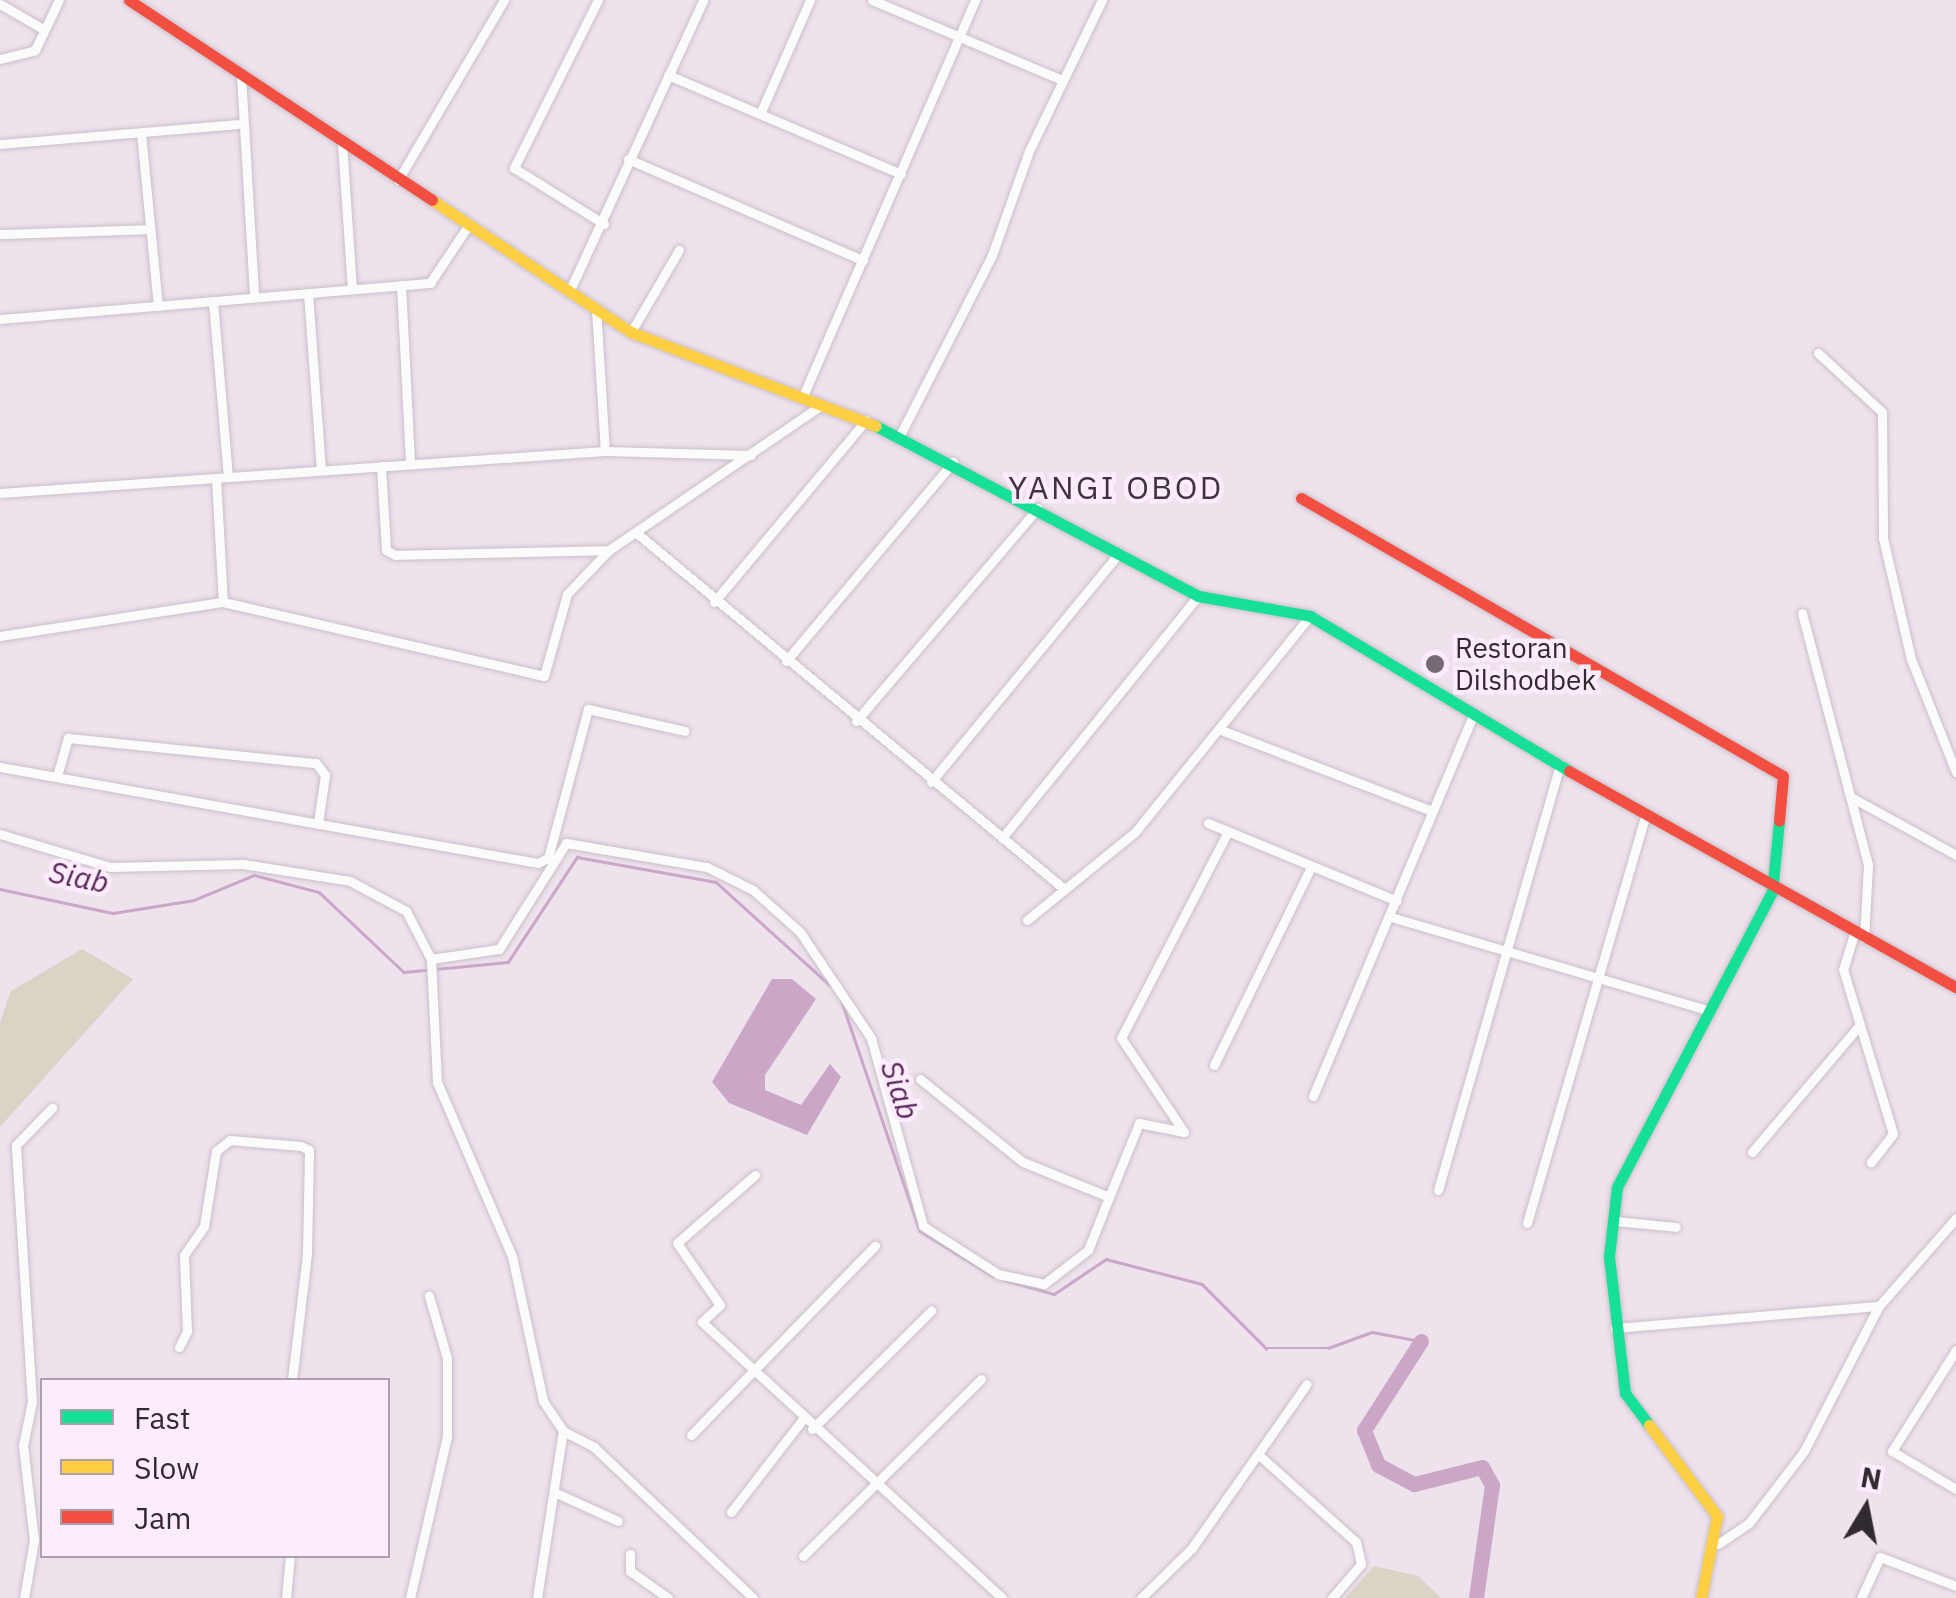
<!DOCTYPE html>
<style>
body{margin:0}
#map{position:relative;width:1956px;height:1598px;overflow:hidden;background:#eee2ed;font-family:"IBM Plex Sans",sans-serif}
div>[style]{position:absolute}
.green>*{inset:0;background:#d9d4c5}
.water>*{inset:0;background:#caa6c7}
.stream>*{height:2.5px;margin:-1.25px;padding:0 1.25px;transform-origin:1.25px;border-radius:1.25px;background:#caa6c7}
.river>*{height:15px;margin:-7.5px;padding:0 7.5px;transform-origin:7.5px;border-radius:7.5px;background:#caa6c7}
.roads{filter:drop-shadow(0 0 2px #c9c0c8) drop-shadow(0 0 2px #c9c0c8)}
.street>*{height:9px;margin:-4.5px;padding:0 4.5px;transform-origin:4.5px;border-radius:4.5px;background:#fcfbfc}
.fast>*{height:11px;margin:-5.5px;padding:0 5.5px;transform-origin:5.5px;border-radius:5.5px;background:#16e098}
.slow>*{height:11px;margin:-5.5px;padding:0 5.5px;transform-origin:5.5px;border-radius:5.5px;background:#ffcf43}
.jam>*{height:11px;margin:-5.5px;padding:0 5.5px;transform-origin:5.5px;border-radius:5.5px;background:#f24e42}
.dots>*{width:28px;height:28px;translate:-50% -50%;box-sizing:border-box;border:5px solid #fdecfc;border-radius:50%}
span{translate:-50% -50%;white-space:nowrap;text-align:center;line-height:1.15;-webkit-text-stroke:9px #fdecfc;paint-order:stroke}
.poi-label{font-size:28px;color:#322a31}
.left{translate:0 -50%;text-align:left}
.water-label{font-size:30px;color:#592458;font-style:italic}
.quarter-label{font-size:32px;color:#433242;letter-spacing:2.5px}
.legend{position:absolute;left:40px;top:1378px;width:350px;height:180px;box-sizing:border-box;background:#fdecfc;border:2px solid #ac9eab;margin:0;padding:12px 18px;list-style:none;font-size:30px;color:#322a31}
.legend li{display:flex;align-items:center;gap:20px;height:50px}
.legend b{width:50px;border:2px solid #ac9eab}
.north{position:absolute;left:1816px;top:1458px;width:100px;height:100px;-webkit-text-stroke:8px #fdecfc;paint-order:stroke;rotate:10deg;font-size:28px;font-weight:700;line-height:40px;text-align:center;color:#322a31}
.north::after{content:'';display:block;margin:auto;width:35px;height:45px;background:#322a31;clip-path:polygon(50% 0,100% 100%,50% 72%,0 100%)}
</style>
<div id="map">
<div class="green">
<div style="clip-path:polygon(82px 949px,133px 979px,0 1127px,0 1022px,11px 991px)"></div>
<div style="clip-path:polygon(1374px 1566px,1418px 1576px,1441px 1598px,1345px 1598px)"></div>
</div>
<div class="water">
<div style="clip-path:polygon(772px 979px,792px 979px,816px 999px,765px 1075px,765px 1090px,801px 1105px,830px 1064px,841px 1077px,807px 1135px,729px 1103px,712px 1082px)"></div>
</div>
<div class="stream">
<div style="left:0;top:889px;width:116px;rotate:12deg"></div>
<div style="left:113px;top:913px;width:82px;rotate:-9.1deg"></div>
<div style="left:194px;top:900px;width:65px;rotate:-22.6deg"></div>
<div style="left:254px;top:875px;width:67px;rotate:14.7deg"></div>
<div style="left:319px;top:892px;width:117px;rotate:43.3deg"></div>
<div style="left:404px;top:972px;width:104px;rotate:-5.5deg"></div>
<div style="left:508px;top:962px;width:126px;rotate:-56.7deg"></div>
<div style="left:577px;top:857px;width:141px;rotate:10.2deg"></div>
<div style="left:716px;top:882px;width:154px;rotate:42.1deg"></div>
<div style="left:841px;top:999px;width:245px;rotate:71.2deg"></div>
<div style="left:920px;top:1231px;width:86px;rotate:31.7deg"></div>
<div style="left:1005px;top:1280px;width:51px;rotate:15.9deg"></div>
<div style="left:1054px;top:1294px;width:63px;rotate:-33.9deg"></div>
<div style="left:1106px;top:1259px;width:99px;rotate:14.6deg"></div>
<div style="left:1202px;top:1284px;width:91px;rotate:45deg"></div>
<div style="left:1266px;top:1348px;width:62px"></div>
<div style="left:1328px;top:1348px;width:47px;rotate:-20deg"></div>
<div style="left:1372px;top:1332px;width:50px;rotate:10.4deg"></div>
</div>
<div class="river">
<div style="left:1421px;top:1341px;width:106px;rotate:122.6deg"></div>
<div style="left:1364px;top:1430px;width:38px;rotate:68deg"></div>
<div style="left:1378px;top:1465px;width:41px;rotate:27.8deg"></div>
<div style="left:1414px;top:1484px;width:70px;rotate:-14deg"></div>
<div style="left:1482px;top:1467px;width:21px;rotate:61deg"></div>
<div style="left:1492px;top:1485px;width:114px;rotate:98.1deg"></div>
</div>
<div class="roads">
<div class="street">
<div style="left:598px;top:0;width:188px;rotate:116.6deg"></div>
<div style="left:514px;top:168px;width:106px;rotate:31.9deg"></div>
<div style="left:872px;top:0;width:206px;rotate:22.8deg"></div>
<div style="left:0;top:4px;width:50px;rotate:30.2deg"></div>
<div style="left:0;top:59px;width:36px;rotate:-14deg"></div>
<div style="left:35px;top:50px;width:55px;rotate:-64.4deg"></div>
<div style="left:241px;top:75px;width:222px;rotate:86.6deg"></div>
<div style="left:668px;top:75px;width:253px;rotate:23deg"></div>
<div style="left:760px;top:114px;width:124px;rotate:-66.3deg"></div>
<div style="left:141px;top:133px;width:174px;rotate:84.4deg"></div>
<div style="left:342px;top:143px;width:145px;rotate:86.1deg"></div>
<div style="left:0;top:144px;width:238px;rotate:-4.8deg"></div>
<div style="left:628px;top:159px;width:256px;rotate:23.3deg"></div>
<div style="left:398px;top:180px;width:209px;rotate:-59.5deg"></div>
<div style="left:0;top:234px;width:149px;rotate:-1.9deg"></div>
<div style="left:401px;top:285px;width:178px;rotate:87.1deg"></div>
<div style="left:569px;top:292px;width:321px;rotate:-65.3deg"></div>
<div style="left:308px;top:293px;width:175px;rotate:85.8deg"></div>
<div style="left:213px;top:302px;width:175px;rotate:85.1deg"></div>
<div style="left:596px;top:309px;width:142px;rotate:86.4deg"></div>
<div style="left:0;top:319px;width:432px;rotate:-4.8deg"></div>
<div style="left:430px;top:283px;width:69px;rotate:-56.3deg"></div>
<div style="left:631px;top:332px;width:95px;rotate:-59.7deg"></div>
<div style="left:1818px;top:353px;width:87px;rotate:42.7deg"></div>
<div style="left:1882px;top:412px;width:126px;rotate:89.5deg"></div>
<div style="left:1883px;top:538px;width:124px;rotate:77deg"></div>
<div style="left:1911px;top:659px;width:122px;rotate:68.3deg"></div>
<div style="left:803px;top:396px;width:432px;rotate:-66.5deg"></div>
<div style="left:900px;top:435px;width:202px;rotate:-62.9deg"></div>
<div style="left:992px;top:255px;width:110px;rotate:-70.4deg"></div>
<div style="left:1029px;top:151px;width:168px;rotate:-64.2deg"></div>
<div style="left:381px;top:466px;width:84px;rotate:86.6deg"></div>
<div style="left:386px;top:550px;width:10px;rotate:29deg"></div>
<div style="left:395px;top:555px;width:214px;rotate:-1.3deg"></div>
<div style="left:609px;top:550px;width:254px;rotate:-34.3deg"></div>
<div style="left:216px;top:478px;width:124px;rotate:86.8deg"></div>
<div style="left:0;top:493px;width:606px;rotate:-3.97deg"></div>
<div style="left:605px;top:451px;width:146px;rotate:1.6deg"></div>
<div style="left:639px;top:535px;width:552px;rotate:39.78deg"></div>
<div style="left:714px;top:602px;width:237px;rotate:-50.1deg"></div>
<div style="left:1802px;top:613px;width:260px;rotate:75.3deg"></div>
<div style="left:1868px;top:865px;width:73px;rotate:93.1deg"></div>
<div style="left:0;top:636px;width:226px;rotate:-8.7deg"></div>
<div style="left:223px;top:602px;width:329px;rotate:13deg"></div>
<div style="left:544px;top:676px;width:85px;rotate:-74.3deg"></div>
<div style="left:567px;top:594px;width:61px;rotate:-46.3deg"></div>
<div style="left:786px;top:661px;width:260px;rotate:-50deg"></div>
<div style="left:856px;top:721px;width:280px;rotate:-49.5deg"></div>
<div style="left:1221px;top:730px;width:226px;rotate:21deg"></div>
<div style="left:0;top:767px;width:546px;rotate:10.12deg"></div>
<div style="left:538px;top:863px;width:11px;rotate:-27deg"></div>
<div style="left:548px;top:858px;width:154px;rotate:-75deg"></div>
<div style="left:588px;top:709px;width:99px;rotate:12.8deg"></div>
<div style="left:57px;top:776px;width:40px;rotate:-74deg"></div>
<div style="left:68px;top:738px;width:249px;rotate:5.8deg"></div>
<div style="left:316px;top:763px;width:15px;rotate:53deg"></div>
<div style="left:325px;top:775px;width:49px;rotate:98.3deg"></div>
<div style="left:931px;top:782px;width:296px;rotate:-50.6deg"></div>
<div style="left:1851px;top:797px;width:120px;rotate:28.9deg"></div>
<div style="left:1208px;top:823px;width:204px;rotate:22.4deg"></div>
<div style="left:0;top:834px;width:115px;rotate:16.7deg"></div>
<div style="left:110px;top:867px;width:133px;rotate:-1.3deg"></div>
<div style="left:243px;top:864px;width:108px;rotate:9deg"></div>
<div style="left:350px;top:881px;width:64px;rotate:28.2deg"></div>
<div style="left:406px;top:911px;width:54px;rotate:62.5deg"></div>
<div style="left:431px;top:959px;width:123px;rotate:87.2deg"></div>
<div style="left:437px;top:1082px;width:189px;rotate:66.7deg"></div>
<div style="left:512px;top:1256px;width:148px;rotate:77.9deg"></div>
<div style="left:543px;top:1401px;width:36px;rotate:56deg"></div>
<div style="left:563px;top:1431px;width:35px;rotate:27deg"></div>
<div style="left:594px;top:1447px;width:219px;rotate:43.5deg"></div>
<div style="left:1002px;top:838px;width:311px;rotate:-51deg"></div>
<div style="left:1391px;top:917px;width:325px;rotate:16.4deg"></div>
<div style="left:1027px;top:920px;width:139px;rotate:-39.2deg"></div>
<div style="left:1135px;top:832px;width:278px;rotate:-51deg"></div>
<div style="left:1854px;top:934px;width:37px;rotate:107deg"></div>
<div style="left:1843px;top:969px;width:172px;rotate:73.1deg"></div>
<div style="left:1893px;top:1134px;width:36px;rotate:128deg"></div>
<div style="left:431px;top:959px;width:69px;rotate:-8.4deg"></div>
<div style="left:499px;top:949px;width:125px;rotate:-57.7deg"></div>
<div style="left:566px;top:843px;width:143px;rotate:9.7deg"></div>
<div style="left:707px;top:867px;width:51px;rotate:26.6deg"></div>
<div style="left:753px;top:890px;width:63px;rotate:41.8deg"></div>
<div style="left:800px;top:932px;width:128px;rotate:56.2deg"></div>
<div style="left:871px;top:1038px;width:195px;rotate:74.5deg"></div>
<div style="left:923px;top:1226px;width:89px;rotate:32.6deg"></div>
<div style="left:998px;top:1274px;width:47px;rotate:12.3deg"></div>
<div style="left:1044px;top:1284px;width:56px;rotate:-37.7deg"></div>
<div style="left:1088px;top:1250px;width:57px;rotate:-68.4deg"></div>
<div style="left:1214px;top:1065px;width:220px;rotate:-63.9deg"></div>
<div style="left:920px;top:1079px;width:132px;rotate:38.9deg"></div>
<div style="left:1023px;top:1162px;width:93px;rotate:22.1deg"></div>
<div style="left:1109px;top:1197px;width:80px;rotate:-67.9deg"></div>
<div style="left:1139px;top:1123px;width:46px;rotate:11.3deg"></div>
<div style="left:1184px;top:1132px;width:113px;rotate:-123.8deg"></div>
<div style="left:1121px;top:1038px;width:232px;rotate:-62.6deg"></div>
<div style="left:1313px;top:1096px;width:415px;rotate:-67.2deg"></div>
<div style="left:1752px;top:1152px;width:165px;rotate:-49.7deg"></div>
<div style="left:755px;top:1175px;width:103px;rotate:138.9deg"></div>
<div style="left:677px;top:1243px;width:75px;rotate:55.3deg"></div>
<div style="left:720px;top:1305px;width:25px;rotate:137deg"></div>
<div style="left:702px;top:1322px;width:408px;rotate:42.6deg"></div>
<div style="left:1438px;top:1190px;width:443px;rotate:-74deg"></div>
<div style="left:1615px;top:1221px;width:61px;rotate:5.6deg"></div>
<div style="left:1527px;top:1223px;width:422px;rotate:-73.8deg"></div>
<div style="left:1615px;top:1328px;width:265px;rotate:-4.8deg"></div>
<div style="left:1879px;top:1306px;width:117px;rotate:-48.8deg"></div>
<div style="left:179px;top:1347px;width:18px;rotate:-63deg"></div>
<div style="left:187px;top:1331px;width:76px;rotate:-92.3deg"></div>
<div style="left:184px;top:1255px;width:35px;rotate:-55deg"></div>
<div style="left:204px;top:1226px;width:76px;rotate:-80.9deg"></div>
<div style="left:216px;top:1151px;width:18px;rotate:-38deg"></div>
<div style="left:230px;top:1140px;width:71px;rotate:4.8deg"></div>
<div style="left:301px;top:1146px;width:9px;rotate:27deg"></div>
<div style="left:309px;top:1150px;width:104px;rotate:91.1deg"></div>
<div style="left:307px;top:1254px;width:127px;rotate:96.8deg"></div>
<div style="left:1956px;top:1350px;width:120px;rotate:122.4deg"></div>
<div style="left:1892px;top:1451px;width:74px;rotate:30.7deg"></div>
<div style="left:812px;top:1429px;width:168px;rotate:-44.8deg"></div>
<div style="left:691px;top:1435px;width:264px;rotate:-45.8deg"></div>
<div style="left:1260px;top:1456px;width:129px;rotate:41.9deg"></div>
<div style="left:1356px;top:1542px;width:23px;rotate:77deg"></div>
<div style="left:1361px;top:1564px;width:45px;rotate:130.5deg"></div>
<div style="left:554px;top:1492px;width:70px;rotate:24.4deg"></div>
<div style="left:731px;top:1512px;width:116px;rotate:-52.3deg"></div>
<div style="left:1718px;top:1544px;width:37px;rotate:-34deg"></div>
<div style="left:1749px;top:1523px;width:91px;rotate:-52.6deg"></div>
<div style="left:1804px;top:1451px;width:163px;rotate:-62.7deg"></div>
<div style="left:630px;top:1554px;width:17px;rotate:90deg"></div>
<div style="left:630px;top:1571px;width:47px;rotate:35.4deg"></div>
<div style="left:803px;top:1556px;width:251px;rotate:-44.8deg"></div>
<div style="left:24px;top:1598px;width:59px;rotate:-80.2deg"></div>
<div style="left:34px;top:1540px;width:96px;rotate:-96.6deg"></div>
<div style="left:23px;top:1445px;width:44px;rotate:-78.2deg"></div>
<div style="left:32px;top:1402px;width:257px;rotate:-93.6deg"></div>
<div style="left:16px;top:1145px;width:52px;rotate:-45.8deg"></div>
<div style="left:286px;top:1598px;width:42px;rotate:-84.6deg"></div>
<div style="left:410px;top:1598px;width:166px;rotate:-77.1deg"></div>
<div style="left:447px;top:1436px;width:78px;rotate:-90deg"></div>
<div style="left:447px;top:1358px;width:65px;rotate:-106.2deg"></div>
<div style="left:537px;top:1598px;width:169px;rotate:-81.2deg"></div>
<div style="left:1141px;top:1598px;width:71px;rotate:-44.4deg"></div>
<div style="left:1192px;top:1548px;width:200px;rotate:-55deg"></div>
<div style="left:1861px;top:1598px;width:45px;rotate:-65.1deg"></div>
<div style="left:1880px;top:1557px;width:81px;rotate:20.9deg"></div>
</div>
<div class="fast">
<div style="left:876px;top:426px;width:364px;rotate:27.8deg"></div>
<div style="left:1198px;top:596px;width:114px;rotate:10.1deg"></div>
<div style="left:1310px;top:616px;width:302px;rotate:30.9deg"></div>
<div style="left:1649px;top:1425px;width:40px;rotate:-127deg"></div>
<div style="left:1625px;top:1393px;width:138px;rotate:-96.7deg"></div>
<div style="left:1609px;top:1256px;width:69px;rotate:-83.4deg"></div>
<div style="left:1617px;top:1187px;width:333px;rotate:-62.3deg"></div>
<div style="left:1772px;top:892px;width:71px;rotate:-84.4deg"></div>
</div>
<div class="slow">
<div style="left:432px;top:200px;width:239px;rotate:33.6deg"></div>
<div style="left:631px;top:332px;width:262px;rotate:21deg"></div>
<div style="left:1649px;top:1425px;width:114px;rotate:53.2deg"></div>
<div style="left:1717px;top:1516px;width:84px;rotate:101deg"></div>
</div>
<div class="jam">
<div style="left:129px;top:0;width:363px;rotate:33.4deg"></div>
<div style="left:1301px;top:498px;width:556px;rotate:29.97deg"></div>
<div style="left:1783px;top:776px;width:45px;rotate:95.1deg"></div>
<div style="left:1569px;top:771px;width:443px;rotate:29.2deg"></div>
</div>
</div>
<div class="dots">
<div style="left:1435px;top:664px;background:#746a73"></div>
</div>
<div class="poi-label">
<span class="left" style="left:1455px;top:664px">Restoran<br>Dilshodbek</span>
</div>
<div class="water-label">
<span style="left:79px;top:877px;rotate:11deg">Siab</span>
<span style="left:900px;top:1090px;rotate:71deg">Siab</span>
</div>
<div class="quarter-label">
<span style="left:1116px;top:487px">YANGI OBOD</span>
</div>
<ul class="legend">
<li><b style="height:12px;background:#16e098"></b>Fast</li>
<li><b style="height:12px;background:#ffcf43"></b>Slow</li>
<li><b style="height:12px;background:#f24e42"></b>Jam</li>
</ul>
<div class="north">N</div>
</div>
